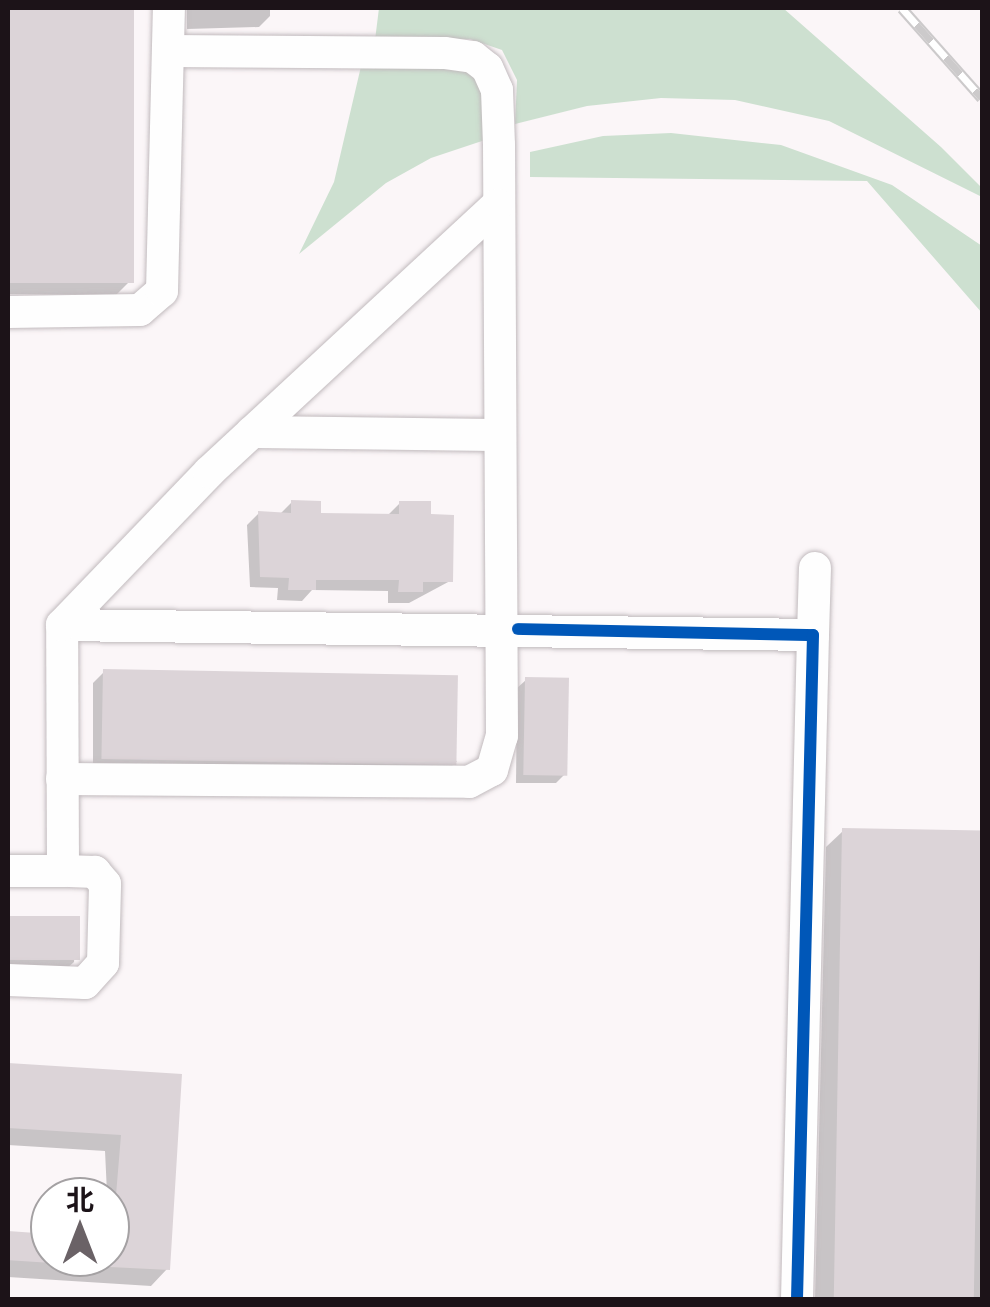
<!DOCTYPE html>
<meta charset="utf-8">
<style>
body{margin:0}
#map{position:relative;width:990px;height:1307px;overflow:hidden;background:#fbf6f8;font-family:"Noto Sans","Noto Sans SC",sans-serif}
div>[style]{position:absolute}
.green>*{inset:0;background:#cde0d0}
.shadow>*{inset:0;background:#0003}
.building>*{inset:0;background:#dcd4d8;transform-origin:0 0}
.roads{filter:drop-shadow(0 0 2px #c1babd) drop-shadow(0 0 2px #c1babd)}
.minor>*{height:32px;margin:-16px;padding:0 16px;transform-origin:16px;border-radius:16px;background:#fefefe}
.rail>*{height:11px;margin-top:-5.5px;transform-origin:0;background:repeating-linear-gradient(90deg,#fff 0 22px,#cccacb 0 44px);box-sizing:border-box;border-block:2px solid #cccacb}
.cycleway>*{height:12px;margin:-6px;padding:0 6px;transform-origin:6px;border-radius:6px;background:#0057b8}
span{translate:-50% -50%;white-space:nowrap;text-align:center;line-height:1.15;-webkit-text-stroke:8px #fff;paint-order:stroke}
.frame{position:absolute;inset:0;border:10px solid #1c1318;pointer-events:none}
.north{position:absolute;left:30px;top:1177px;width:100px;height:100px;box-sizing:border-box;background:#fff;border:2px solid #a4a1a3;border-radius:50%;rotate:0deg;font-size:28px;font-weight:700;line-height:40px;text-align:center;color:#1c1318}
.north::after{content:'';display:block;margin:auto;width:35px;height:45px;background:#6a6266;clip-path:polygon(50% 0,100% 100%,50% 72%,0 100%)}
</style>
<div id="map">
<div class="green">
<div style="clip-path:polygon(379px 8px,783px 8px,941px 147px,982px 188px,982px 197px,829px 121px,735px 100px,661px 98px,587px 106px,515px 124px,517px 80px,502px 50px,470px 39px,375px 40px)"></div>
<div style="clip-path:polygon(362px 62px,464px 65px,485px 89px,485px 140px,431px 158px,386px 183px,299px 254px,334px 182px)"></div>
<div style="clip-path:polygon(671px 133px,781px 145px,892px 185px,982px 246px,982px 313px,867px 181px,530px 177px,530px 152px,603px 136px)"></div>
</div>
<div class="shadow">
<div style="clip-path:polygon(8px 8px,131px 8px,128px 283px,116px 295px,8px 294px)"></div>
<div style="clip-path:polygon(187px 8px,270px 8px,270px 16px,259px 27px,187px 29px)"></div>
<div style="clip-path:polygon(292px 502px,319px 516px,388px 515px,400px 503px,428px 516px,450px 581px,409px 603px,388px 603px,388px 591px,312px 590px,302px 601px,277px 600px,278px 588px,250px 587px,247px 525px,259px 513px,280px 514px)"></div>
<div style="clip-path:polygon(104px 672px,457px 761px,446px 772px,93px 770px,93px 683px)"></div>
<div style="clip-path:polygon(526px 680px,564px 775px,556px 783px,516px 783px,517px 688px)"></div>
<div style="clip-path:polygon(843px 831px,982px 833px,982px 1300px,815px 1300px,826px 847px)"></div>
<div style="clip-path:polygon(8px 919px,77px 919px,74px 962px,65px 970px,8px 971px)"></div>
<div style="clip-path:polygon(8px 1066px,179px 1076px,167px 1269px,151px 1286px,8px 1277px,8px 1234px,50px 1236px,50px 1257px,110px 1257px,105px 1151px,8px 1145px)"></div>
</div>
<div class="building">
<div style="left:8px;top:8px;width:126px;height:275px"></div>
<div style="clip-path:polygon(291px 500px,321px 501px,321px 513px,399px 514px,399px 501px,431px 501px,431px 514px,454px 515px,453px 582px,423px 582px,423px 592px,398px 592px,399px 580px,316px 580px,316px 590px,288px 590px,289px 578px,260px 577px,258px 511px,291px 513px)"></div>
<div style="left:103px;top:669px;width:355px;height:90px;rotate:1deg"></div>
<div style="left:525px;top:677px;width:44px;height:98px;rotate:1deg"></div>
<div style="left:842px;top:828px;width:140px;height:472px;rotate:1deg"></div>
<div style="left:8px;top:916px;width:72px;height:44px"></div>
<div style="clip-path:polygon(8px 1063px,182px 1074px,170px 1270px,110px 1267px,121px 1135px,8px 1128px)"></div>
<div style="left:8px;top:1231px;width:42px;height:29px;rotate:4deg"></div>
</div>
<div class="roads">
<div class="minor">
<div style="left:8px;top:312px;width:132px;rotate:-0.9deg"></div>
<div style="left:140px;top:310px;width:29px;rotate:-41deg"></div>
<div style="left:162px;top:291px;width:283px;rotate:-88.6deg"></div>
<div style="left:252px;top:432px;width:246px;rotate:0.7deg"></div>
<div style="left:62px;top:625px;width:751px;rotate:0.76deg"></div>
<div style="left:813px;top:635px;width:665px;rotate:91.38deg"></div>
<div style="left:813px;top:635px;width:67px;rotate:-88.3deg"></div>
<div style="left:62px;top:779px;width:407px;rotate:0.4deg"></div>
<div style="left:469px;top:782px;width:26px;rotate:-28deg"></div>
<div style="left:492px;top:770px;width:35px;rotate:-74deg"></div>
<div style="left:502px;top:736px;width:591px;rotate:-90.29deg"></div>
<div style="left:499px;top:145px;width:55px;rotate:-92.1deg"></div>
<div style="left:497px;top:90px;width:24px;rotate:-114deg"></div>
<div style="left:487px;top:68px;width:18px;rotate:-142deg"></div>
<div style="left:473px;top:57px;width:29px;rotate:-172deg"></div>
<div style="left:444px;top:53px;width:275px;rotate:-179.6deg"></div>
<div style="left:8px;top:871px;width:55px"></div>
<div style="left:63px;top:871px;width:246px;rotate:-90.2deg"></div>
<div style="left:62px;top:625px;width:212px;rotate:-46.1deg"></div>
<div style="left:209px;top:472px;width:393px;rotate:-42.8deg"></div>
<div style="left:8px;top:980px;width:77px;rotate:2.2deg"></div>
<div style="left:85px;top:983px;width:27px;rotate:-48deg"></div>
<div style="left:103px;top:963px;width:79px;rotate:-88.5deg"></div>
<div style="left:105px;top:884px;width:16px;rotate:-130deg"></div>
<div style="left:95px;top:872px;width:32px;rotate:-178deg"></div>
</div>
</div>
<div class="rail">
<div style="left:902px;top:8px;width:120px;rotate:48.4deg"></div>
</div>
<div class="cycleway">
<div style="left:518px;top:629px;width:295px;rotate:1.2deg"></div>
<div style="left:813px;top:635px;width:665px;rotate:91.38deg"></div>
</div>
<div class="frame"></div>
<div class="north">北</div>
</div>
